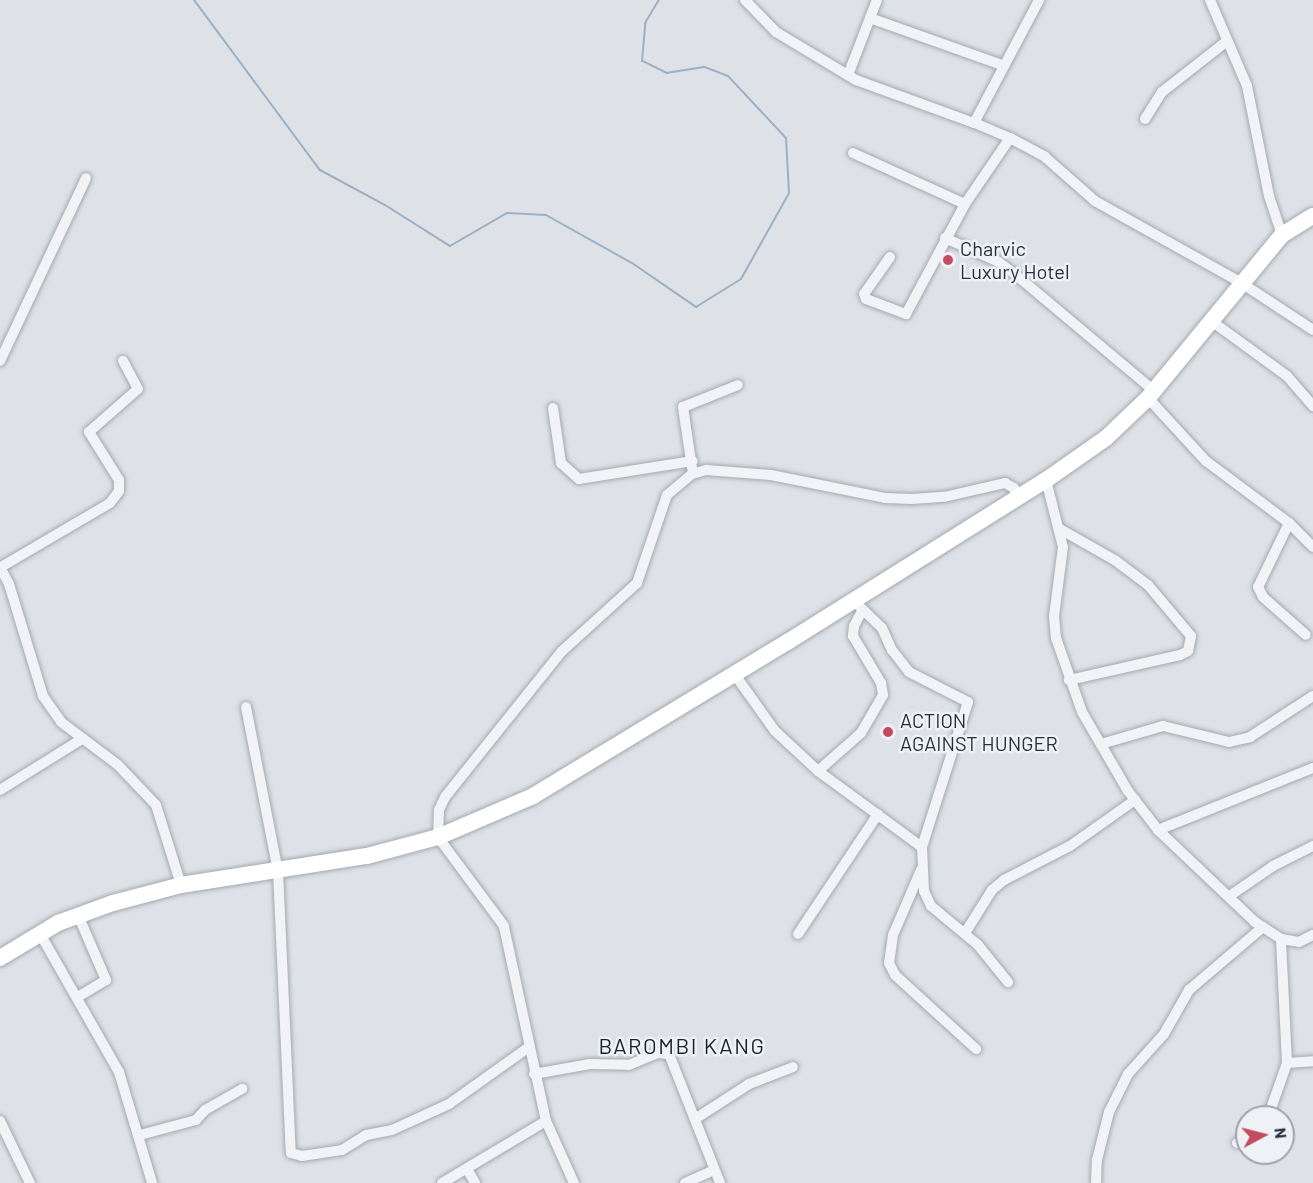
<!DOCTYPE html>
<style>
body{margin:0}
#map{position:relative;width:1313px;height:1183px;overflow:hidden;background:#dee2e7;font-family:Barlow,sans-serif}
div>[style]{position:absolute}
.stream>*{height:2px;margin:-1px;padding:0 1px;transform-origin:1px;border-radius:1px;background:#9bb0c5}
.roads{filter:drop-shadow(0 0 2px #a4a9b1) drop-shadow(0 0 2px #a4a9b1)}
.minor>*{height:10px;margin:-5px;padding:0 5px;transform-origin:5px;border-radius:5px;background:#f1f3f6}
.highway>*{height:16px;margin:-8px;padding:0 8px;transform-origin:8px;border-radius:8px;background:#fff}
.dots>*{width:16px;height:16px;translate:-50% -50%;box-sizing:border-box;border:3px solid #eef1f5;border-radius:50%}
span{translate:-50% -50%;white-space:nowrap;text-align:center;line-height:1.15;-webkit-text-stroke:5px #eef1f5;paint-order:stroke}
.poi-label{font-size:20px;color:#29303d}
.left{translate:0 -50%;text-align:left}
.quarter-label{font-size:22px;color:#1b222e;letter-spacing:1.5px}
.north{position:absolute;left:1235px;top:1105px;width:60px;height:60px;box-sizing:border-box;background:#eef1f5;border:2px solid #9fa4ab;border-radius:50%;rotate:83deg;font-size:16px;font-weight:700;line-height:24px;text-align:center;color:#29303d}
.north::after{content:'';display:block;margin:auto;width:21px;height:27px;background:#c54b60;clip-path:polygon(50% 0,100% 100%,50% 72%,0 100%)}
</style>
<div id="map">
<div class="stream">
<div style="left:194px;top:0;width:212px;rotate:53.5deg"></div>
<div style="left:320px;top:170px;width:74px;rotate:28.3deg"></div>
<div style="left:385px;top:205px;width:77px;rotate:32.2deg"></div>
<div style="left:450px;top:246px;width:66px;rotate:-30.1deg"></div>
<div style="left:507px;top:213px;width:39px;rotate:3deg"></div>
<div style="left:546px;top:215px;width:98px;rotate:29.2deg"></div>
<div style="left:632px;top:263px;width:78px;rotate:34.5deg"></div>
<div style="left:696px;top:307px;width:53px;rotate:-31.9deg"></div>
<div style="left:741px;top:279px;width:98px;rotate:-60.8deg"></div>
<div style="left:789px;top:193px;width:55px;rotate:-93.1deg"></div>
<div style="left:786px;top:138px;width:85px;rotate:-133.1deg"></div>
<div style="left:728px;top:76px;width:26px;rotate:-159deg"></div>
<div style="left:704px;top:67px;width:37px;rotate:171deg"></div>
<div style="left:667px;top:73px;width:28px;rotate:-154deg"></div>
<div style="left:642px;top:61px;width:38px;rotate:-85deg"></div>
<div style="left:645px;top:23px;width:27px;rotate:-59deg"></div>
</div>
<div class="roads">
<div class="minor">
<div style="left:745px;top:0;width:45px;rotate:45.9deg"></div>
<div style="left:776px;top:32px;width:93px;rotate:31deg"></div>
<div style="left:856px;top:80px;width:126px;rotate:20deg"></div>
<div style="left:1210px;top:0;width:94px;rotate:66.7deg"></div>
<div style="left:1247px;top:86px;width:112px;rotate:78.7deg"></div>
<div style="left:1269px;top:196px;width:41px;rotate:71.6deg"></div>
<div style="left:870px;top:18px;width:140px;rotate:19.6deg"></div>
<div style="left:848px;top:75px;width:80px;rotate:-68.9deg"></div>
<div style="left:1145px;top:119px;width:32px;rotate:-58deg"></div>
<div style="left:1162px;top:92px;width:83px;rotate:-38.1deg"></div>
<div style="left:1010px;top:138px;width:39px;rotate:-157deg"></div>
<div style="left:974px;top:123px;width:139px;rotate:-62.1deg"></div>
<div style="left:853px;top:153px;width:123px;rotate:24.5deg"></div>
<div style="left:945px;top:238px;width:57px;rotate:23.9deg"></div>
<div style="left:997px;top:261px;width:24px;rotate:36deg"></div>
<div style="left:1016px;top:275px;width:179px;rotate:40deg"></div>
<div style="left:890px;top:257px;width:45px;rotate:125.1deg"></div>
<div style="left:864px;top:294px;width:5px;rotate:68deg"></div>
<div style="left:866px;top:299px;width:43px;rotate:20.6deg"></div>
<div style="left:906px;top:314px;width:125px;rotate:-61.8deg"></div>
<div style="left:965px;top:204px;width:80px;rotate:-55.7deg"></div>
<div style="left:1010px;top:138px;width:40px;rotate:28deg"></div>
<div style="left:1045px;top:157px;width:67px;rotate:41.3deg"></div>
<div style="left:1095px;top:201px;width:166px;rotate:29.2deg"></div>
<div style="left:1240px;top:282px;width:87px;rotate:33.3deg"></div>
<div style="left:1210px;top:320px;width:95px;rotate:36deg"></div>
<div style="left:1287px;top:376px;width:40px;rotate:49deg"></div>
<div style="left:0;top:361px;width:202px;rotate:-64.8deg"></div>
<div style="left:1148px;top:398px;width:86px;rotate:47.4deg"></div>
<div style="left:1206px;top:461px;width:104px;rotate:36.8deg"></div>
<div style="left:1289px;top:523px;width:34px;rotate:45deg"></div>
<div style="left:553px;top:408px;width:56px;rotate:81.7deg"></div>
<div style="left:561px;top:463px;width:24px;rotate:42deg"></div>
<div style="left:579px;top:479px;width:115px;rotate:-9deg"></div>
<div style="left:692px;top:468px;width:62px;rotate:-98.4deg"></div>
<div style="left:683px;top:407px;width:59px;rotate:-21.8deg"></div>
<div style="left:1046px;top:480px;width:69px;rotate:75.8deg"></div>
<div style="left:1063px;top:547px;width:70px;rotate:97.4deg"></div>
<div style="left:1054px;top:616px;width:22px;rotate:85deg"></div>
<div style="left:1056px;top:638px;width:78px;rotate:70.6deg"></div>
<div style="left:1082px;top:712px;width:91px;rotate:59.8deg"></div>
<div style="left:1128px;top:791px;width:49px;rotate:52.4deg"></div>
<div style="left:1158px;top:830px;width:134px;rotate:43.5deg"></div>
<div style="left:1255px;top:922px;width:31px;rotate:33deg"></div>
<div style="left:1281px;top:939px;width:18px;rotate:9deg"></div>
<div style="left:1299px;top:942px;width:16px;rotate:-27deg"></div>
<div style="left:1289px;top:523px;width:71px;rotate:115.8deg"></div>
<div style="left:1258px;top:587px;width:11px;rotate:63deg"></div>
<div style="left:1263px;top:597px;width:57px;rotate:41.5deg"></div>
<div style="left:1060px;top:529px;width:64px;rotate:29.7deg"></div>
<div style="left:1116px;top:561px;width:40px;rotate:37deg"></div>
<div style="left:1148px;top:585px;width:67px;rotate:49.9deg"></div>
<div style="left:1191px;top:636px;width:15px;rotate:101deg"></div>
<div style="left:1188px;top:651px;width:9px;rotate:153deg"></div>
<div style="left:1180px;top:655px;width:114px;rotate:167.3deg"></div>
<div style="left:0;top:567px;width:19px;rotate:62deg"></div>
<div style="left:9px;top:584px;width:117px;rotate:73.1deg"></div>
<div style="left:43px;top:696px;width:32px;rotate:55deg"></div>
<div style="left:61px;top:722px;width:71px;rotate:37deg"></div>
<div style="left:118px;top:765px;width:55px;rotate:46.5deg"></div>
<div style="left:156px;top:805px;width:84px;rotate:72.6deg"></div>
<div style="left:1px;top:567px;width:126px;rotate:-30.4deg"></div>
<div style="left:110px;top:503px;width:15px;rotate:-53deg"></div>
<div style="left:119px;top:491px;width:11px;rotate:-90deg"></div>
<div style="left:119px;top:480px;width:57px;rotate:-122deg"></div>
<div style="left:89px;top:432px;width:65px;rotate:-41.3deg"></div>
<div style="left:138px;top:389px;width:32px;rotate:-118deg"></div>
<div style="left:853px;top:600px;width:40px;rotate:44deg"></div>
<div style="left:882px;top:628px;width:24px;rotate:66deg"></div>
<div style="left:892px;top:650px;width:28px;rotate:52deg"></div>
<div style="left:909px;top:672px;width:66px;rotate:27deg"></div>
<div style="left:968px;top:702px;width:152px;rotate:107.6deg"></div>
<div style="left:733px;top:672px;width:72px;rotate:54.6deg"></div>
<div style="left:775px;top:731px;width:59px;rotate:42.9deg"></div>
<div style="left:818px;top:771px;width:129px;rotate:36.2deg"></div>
<div style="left:922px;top:847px;width:44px;rotate:87.4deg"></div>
<div style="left:924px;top:891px;width:17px;rotate:65deg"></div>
<div style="left:931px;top:906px;width:61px;rotate:39.7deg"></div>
<div style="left:978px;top:945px;width:48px;rotate:51deg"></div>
<div style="left:246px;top:707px;width:167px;rotate:79deg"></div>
<div style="left:278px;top:871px;width:282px;rotate:87.4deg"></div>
<div style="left:291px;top:1153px;width:11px;rotate:15deg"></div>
<div style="left:302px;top:1156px;width:40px;rotate:-8.5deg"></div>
<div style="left:342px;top:1150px;width:28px;rotate:-32deg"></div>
<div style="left:366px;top:1135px;width:26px;rotate:-11deg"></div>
<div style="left:392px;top:1130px;width:63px;rotate:-24.5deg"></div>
<div style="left:449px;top:1104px;width:98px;rotate:-35.5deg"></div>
<div style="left:1101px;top:744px;width:65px;rotate:-16.2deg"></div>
<div style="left:1163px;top:726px;width:68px;rotate:13.6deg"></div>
<div style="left:1229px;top:742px;width:22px;rotate:-13deg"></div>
<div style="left:1250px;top:737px;width:75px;rotate:-33.1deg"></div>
<div style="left:818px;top:771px;width:57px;rotate:-41.5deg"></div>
<div style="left:861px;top:733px;width:44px;rotate:-59.9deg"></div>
<div style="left:883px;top:695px;width:12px;rotate:-99deg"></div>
<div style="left:881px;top:683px;width:55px;rotate:-120.8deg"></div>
<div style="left:853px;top:636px;width:10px;rotate:-84deg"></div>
<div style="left:854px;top:626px;width:17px;rotate:-62deg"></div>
<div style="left:0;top:790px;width:97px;rotate:-31.9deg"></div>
<div style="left:1158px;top:830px;width:167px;rotate:-21.8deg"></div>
<div style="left:921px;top:870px;width:71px;rotate:113.3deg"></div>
<div style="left:893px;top:935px;width:28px;rotate:98deg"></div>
<div style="left:889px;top:963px;width:13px;rotate:63deg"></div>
<div style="left:895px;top:975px;width:110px;rotate:42.4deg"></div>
<div style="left:1231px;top:895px;width:51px;rotate:-34.6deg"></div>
<div style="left:1273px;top:866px;width:45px;rotate:-26.6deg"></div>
<div style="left:78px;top:915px;width:71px;rotate:66.7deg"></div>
<div style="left:106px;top:980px;width:33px;rotate:149deg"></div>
<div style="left:39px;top:932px;width:161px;rotate:60.3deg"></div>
<div style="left:119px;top:1072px;width:116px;rotate:73.4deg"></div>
<div style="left:965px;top:933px;width:51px;rotate:-57.9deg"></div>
<div style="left:992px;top:890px;width:16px;rotate:-40deg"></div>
<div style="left:1004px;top:880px;width:74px;rotate:-27.3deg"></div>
<div style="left:1070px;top:846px;width:80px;rotate:-35.3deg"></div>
<div style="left:798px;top:934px;width:144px;rotate:-56.3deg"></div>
<div style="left:1287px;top:1063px;width:26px;rotate:-4deg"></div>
<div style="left:534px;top:1074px;width:57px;rotate:-10.1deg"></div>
<div style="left:590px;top:1064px;width:39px;rotate:1deg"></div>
<div style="left:629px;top:1065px;width:30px;rotate:-23deg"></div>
<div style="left:657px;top:1053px;width:12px;rotate:5deg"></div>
<div style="left:669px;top:1054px;width:139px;rotate:68.4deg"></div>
<div style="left:1268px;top:1117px;width:57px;rotate:-70.6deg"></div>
<div style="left:1287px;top:1063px;width:124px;rotate:-92.8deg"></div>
<div style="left:695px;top:1119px;width:64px;rotate:-32.9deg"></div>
<div style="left:749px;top:1084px;width:47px;rotate:-21.1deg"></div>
<div style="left:0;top:1121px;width:69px;rotate:64.2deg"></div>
<div style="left:140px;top:1135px;width:58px;rotate:-15deg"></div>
<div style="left:196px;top:1120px;width:13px;rotate:-48deg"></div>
<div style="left:205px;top:1110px;width:43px;rotate:-29.6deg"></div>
<div style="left:1237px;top:1143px;width:12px;rotate:-35deg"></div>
<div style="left:467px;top:1169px;width:16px;rotate:60deg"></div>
<div style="left:442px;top:1183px;width:121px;rotate:-30.8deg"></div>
<div style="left:574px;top:1183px;width:68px;rotate:-114.3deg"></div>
<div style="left:546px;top:1121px;width:199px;rotate:-102.2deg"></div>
<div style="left:504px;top:926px;width:111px;rotate:-126.6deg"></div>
<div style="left:438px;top:837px;width:27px;rotate:-88deg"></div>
<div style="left:439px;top:810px;width:14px;rotate:-65deg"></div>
<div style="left:445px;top:797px;width:186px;rotate:-51.3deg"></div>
<div style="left:561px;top:652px;width:103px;rotate:-42.2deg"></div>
<div style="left:637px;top:583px;width:93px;rotate:-71.2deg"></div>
<div style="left:667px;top:495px;width:33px;rotate:-40deg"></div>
<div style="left:692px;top:474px;width:15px;rotate:-16deg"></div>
<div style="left:706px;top:470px;width:65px;rotate:4.4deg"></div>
<div style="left:771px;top:475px;width:116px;rotate:11.4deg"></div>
<div style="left:885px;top:498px;width:27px;rotate:2deg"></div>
<div style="left:912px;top:499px;width:32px;rotate:-4deg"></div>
<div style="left:944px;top:497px;width:63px;rotate:-12.9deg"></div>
<div style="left:1005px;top:483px;width:10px;rotate:29deg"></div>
<div style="left:1014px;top:488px;width:8px;rotate:76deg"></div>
<div style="left:685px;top:1183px;width:32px;rotate:-24deg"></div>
<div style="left:1096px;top:1183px;width:23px;rotate:-88deg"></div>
<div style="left:1097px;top:1160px;width:49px;rotate:-76deg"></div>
<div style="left:1109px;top:1112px;width:42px;rotate:-63.4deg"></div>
<div style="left:1128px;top:1074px;width:54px;rotate:-48deg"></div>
<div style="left:1164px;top:1034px;width:51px;rotate:-60.4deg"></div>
<div style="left:1189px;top:990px;width:97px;rotate:-40.4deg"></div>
</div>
<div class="highway">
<div style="left:0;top:958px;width:68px;rotate:-31.1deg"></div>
<div style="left:58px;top:923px;width:59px;rotate:-20deg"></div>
<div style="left:113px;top:903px;width:70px;rotate:-14.8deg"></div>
<div style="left:181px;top:885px;width:188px;rotate:-8.9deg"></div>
<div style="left:367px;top:856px;width:73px;rotate:-15deg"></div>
<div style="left:438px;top:837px;width:103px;rotate:-23.3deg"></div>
<div style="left:533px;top:796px;width:299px;rotate:-31.2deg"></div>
<div style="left:789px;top:641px;width:303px;rotate:-32.1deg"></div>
<div style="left:1046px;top:480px;width:73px;rotate:-35deg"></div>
<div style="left:1106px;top:438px;width:58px;rotate:-43.6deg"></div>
<div style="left:1148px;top:398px;width:211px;rotate:-50.6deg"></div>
<div style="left:1282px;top:235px;width:36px;rotate:-32deg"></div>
</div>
</div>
<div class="dots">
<div style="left:948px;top:260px;background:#c54b60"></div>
<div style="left:888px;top:732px;background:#c54b60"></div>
</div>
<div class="poi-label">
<span class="left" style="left:960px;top:260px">Charvic<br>Luxury Hotel</span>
<span class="left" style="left:900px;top:732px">ACTION<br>AGAINST HUNGER</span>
</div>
<div class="quarter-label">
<span style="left:682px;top:1046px">BAROMBI KANG</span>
</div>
<div class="north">N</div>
</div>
